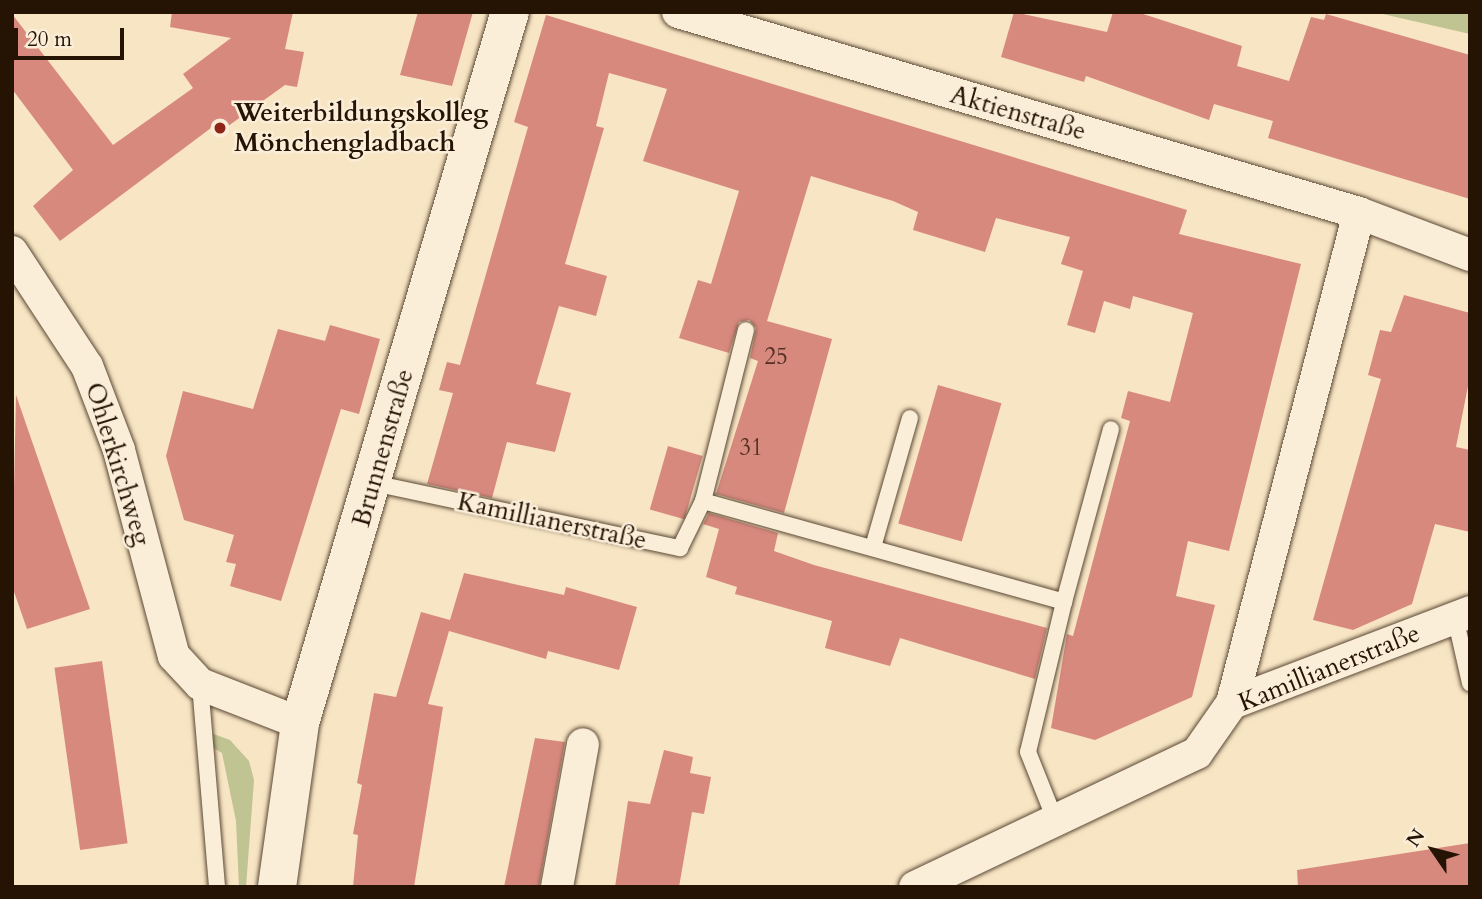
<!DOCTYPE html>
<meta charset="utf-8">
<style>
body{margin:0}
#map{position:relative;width:1482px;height:899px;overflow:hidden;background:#f8e5c4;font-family:Cardo,serif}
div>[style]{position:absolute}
.green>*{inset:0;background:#c0c392}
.building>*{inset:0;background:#d8897e;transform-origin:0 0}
.roads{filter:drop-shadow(0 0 2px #5a4834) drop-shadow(0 0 2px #5a4834)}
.lane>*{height:16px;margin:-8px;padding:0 8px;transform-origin:8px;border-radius:8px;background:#faeed9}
.street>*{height:32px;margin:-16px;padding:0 16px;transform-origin:16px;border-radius:16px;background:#faeed9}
.secondary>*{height:38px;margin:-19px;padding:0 19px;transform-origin:19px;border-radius:19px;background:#faeed9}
.dots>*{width:19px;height:19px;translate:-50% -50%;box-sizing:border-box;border:4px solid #faeed9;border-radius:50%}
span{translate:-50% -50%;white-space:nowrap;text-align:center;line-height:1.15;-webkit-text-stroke:5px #faeed9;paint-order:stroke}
.number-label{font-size:23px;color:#523022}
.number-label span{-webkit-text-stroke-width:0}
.poi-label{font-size:26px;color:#251304;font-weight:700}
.left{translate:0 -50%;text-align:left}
.street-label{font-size:26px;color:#251304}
.frame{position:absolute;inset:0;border:14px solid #251304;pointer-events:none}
.north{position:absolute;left:1398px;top:815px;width:70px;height:70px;-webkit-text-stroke:5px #faeed9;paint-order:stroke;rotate:305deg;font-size:19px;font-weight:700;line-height:28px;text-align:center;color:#251304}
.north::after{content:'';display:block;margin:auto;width:24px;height:32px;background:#251304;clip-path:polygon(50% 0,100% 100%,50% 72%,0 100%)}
.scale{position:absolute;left:14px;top:28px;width:110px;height:32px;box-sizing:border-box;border:4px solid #251304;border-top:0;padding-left:9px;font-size:21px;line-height:24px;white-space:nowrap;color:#251304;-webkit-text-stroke:5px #faeed9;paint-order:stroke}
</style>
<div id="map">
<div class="green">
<div style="clip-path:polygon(1374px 12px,1470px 12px,1470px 34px)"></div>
<div style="clip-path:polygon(208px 732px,230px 740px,249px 761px,254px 780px,246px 887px,239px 887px,236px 821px,222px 753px,210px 746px)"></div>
</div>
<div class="building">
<div style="clip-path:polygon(172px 12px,293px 12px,285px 49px,304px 52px,297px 87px,285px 85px,224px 129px,219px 122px,60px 241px,33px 206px,73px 170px,12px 89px,12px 14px,113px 145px,193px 88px,183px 74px,231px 38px,170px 27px)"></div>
<div style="clip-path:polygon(418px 12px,473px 12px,452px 86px,400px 75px)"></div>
<div style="clip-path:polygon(1014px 12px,1107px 32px,1113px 12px,1137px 12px,1242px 46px,1237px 66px,1289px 81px,1311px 17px,1324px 20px,1326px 14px,1470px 55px,1470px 199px,1268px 138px,1273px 121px,1214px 104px,1209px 120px,1086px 76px,1084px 82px,1001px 57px)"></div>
<div style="clip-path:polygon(546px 15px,1187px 210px,1179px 234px,1301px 264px,1229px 551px,1188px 541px,1176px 596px,1215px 605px,1192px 697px,1095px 740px,1051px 728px,1067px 634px,1073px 636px,1130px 421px,1121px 418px,1128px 391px,1170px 402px,1193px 313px,1133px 296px,1130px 309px,1104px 301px,1095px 333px,1067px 325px,1083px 271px,1061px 264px,1070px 237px,996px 218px,985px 252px,913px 230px,918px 212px,893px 201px,811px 176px,767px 321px,832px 339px,784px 513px,716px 494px,758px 361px,750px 358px,756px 328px,749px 320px,739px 322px,729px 353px,679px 338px,698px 280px,711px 284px,739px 191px,643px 161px,667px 89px,609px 73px,596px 126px,604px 128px,565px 264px,607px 276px,596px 316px,559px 306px,536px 384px,571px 393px,555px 452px,507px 442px,492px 498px,427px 484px,453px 393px,439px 390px,447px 362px,460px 365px,528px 127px,514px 122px)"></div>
<div style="clip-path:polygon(1404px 295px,1470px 313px,1470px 376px,1456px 447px,1470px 450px,1470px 532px,1435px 524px,1412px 604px,1353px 630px,1313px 620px,1381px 379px,1368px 375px,1380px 330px,1391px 332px)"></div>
<div style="clip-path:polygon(330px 325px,380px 339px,359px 414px,341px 409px,281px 601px,230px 586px,236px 564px,226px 562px,234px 535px,184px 520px,166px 456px,183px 391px,253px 409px,278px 329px,325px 341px)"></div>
<div style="left:938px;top:385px;width:66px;height:144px;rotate:16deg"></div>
<div style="clip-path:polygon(16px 395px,90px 609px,27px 629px,12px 586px)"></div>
<div style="left:668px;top:446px;width:36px;height:66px;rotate:16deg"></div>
<div style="clip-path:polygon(709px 513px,778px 533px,774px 551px,814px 565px,1047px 628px,1035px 679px,900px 638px,890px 666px,825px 648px,832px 621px,735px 594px,737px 587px,706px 577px,719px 529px,703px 524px)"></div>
<div style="clip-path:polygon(464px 573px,564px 595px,566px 587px,637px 607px,619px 670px,548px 651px,546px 659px,449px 631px,428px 704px,443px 707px,414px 887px,353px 887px,358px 835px,353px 834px,362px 785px,357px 783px,374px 693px,396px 697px,421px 612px,450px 620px)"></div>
<div style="left:102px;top:661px;width:184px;height:48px;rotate:82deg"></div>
<div style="clip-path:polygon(535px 738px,565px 742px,539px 887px,504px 887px)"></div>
<div style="clip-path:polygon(664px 750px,693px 757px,690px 773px,711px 777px,704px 814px,692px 812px,679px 887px,615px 887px,628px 801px,650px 804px)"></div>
<div style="clip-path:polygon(1470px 843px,1470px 887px,1298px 887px,1297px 870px)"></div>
</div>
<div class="roads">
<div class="lane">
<div style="left:373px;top:483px;width:314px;rotate:12deg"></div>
<div style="left:680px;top:548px;width:52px;rotate:-63.9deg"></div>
<div style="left:703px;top:501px;width:176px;rotate:-75.9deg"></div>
<div style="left:703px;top:501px;width:375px;rotate:15.6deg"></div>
<div style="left:1064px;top:602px;width:154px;rotate:103.5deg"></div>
<div style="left:1028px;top:752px;width:70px;rotate:68.2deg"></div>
<div style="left:873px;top:547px;width:134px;rotate:-74deg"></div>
<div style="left:1064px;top:602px;width:179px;rotate:-74.8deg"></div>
<div style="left:1455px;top:617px;width:68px;rotate:77.2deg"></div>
<div style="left:200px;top:684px;width:204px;rotate:85.2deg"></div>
</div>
<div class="street">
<div style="left:678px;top:12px;width:710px;rotate:16.44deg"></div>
<div style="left:1359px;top:213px;width:119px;rotate:20.7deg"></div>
<div style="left:12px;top:252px;width:136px;rotate:56.7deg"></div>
<div style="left:87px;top:366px;width:90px;rotate:69.1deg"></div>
<div style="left:119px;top:450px;width:213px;rotate:75.1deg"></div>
<div style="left:174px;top:656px;width:38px;rotate:47deg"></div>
<div style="left:200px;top:684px;width:107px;rotate:21.3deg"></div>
<div style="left:1232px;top:703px;width:506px;rotate:-75.47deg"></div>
<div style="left:557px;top:887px;width:145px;rotate:-79.7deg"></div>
<div style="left:915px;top:887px;width:312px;rotate:-25.4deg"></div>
<div style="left:1197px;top:753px;width:61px;rotate:-55deg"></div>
<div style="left:1232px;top:703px;width:255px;rotate:-20.9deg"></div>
</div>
<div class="secondary">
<div style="left:277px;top:887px;width:166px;rotate:-82deg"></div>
<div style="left:300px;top:723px;width:741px;rotate:-73.55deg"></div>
</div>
</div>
<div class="dots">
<div style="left:220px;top:128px;background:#8f2418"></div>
</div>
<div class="number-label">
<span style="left:776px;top:357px">25</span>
<span style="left:751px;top:448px">31</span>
</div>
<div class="poi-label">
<span class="left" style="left:234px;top:128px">Weiterbildungskolleg<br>Mönchengladbach</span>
</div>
<div class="street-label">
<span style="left:1018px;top:113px;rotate:16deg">Aktienstraße</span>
<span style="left:383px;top:448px;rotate:-74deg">Brunnenstraße</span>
<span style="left:118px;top:464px;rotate:73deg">Ohlerkirchweg</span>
<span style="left:552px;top:521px;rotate:12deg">Kamillianerstraße</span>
<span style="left:1329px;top:668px;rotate:-22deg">Kamillianerstraße</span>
</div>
<div class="frame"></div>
<div class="north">N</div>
<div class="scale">20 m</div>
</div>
